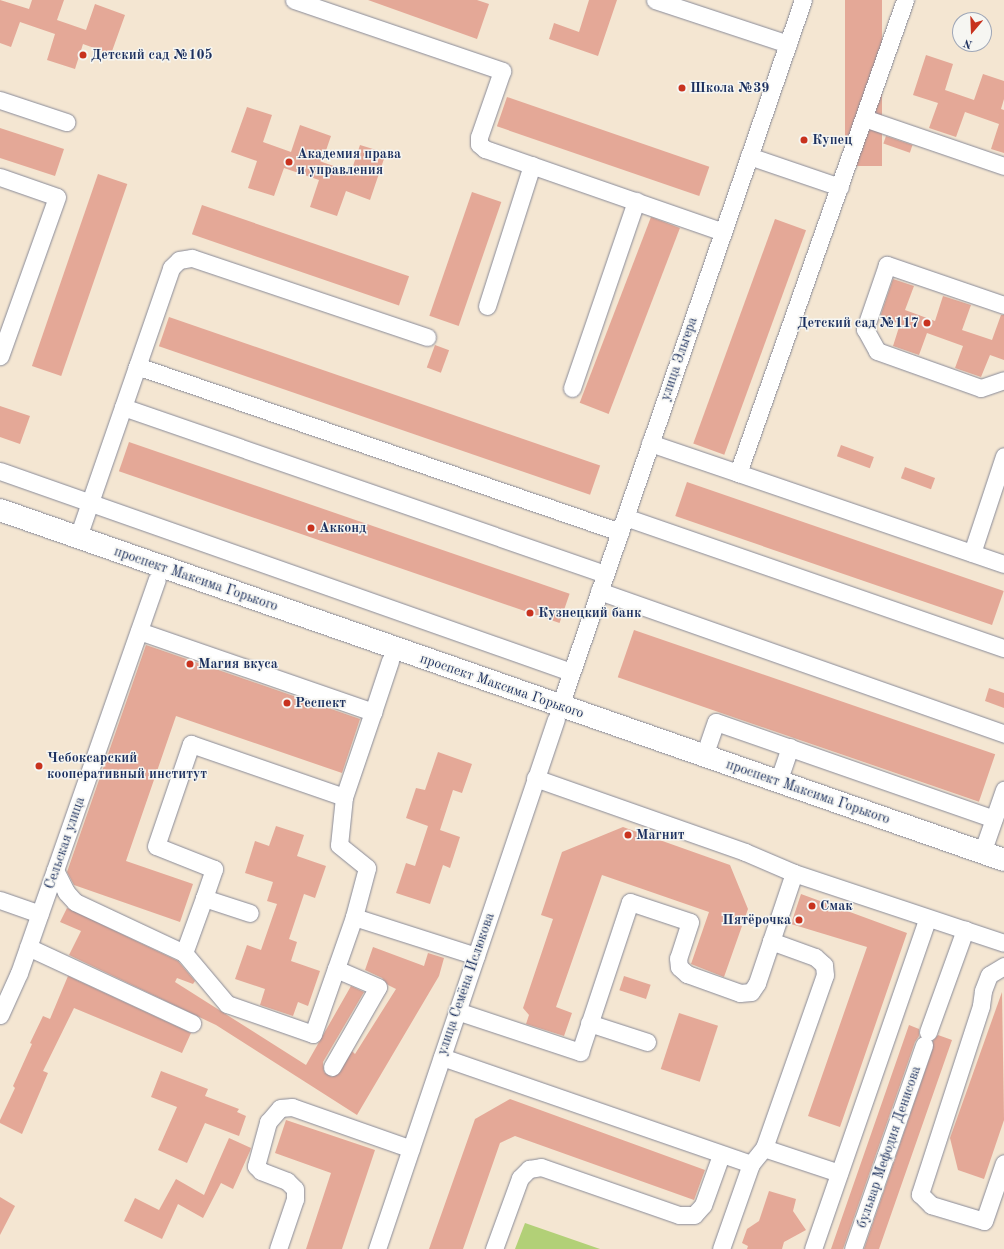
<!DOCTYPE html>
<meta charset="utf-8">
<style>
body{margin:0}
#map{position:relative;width:1004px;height:1249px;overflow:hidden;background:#f4e6d2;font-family:"Old Standard TT",serif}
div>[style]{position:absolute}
.green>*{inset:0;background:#b2d077}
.building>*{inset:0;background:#e4a897;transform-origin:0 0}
.roads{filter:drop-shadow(0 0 1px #888a98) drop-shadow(0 0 1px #888a98)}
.minor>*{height:17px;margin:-8.5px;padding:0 8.5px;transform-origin:8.5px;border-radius:8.5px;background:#fff}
.major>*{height:22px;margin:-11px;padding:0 11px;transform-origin:11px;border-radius:11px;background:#fff}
.dots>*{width:11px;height:11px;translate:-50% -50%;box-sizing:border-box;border:2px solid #f6f6f2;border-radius:50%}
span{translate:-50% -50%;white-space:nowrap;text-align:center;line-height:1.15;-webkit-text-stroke:3px #f6f6f2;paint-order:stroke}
.poi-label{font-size:14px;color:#1b2f5e;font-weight:700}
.left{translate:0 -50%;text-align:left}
.right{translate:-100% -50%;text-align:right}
.street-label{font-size:14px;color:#1b2f5e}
.north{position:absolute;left:952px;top:12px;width:40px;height:40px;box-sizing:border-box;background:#f6f6f2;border:1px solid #9ea6b7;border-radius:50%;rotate:199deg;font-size:11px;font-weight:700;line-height:16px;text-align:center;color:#1b2f5e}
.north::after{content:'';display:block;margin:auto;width:14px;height:18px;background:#c8321e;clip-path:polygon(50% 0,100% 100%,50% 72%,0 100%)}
</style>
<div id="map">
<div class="green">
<div style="clip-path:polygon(525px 1223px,600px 1249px,515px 1249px)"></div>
</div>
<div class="building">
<div style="clip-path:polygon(0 0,29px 9px,32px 0,64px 0,57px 20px,86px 30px,95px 4px,125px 15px,111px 54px,83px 44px,75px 69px,47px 60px,55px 34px,20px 22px,11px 47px,0 43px)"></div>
<div style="clip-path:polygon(368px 0,477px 0,489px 4px,477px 39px)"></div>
<div style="clip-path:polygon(589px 0,617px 0,598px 56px,549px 39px,554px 23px,579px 32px)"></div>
<div style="left:845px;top:0;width:37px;height:166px"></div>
<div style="clip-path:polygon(926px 55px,953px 64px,945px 90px,974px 100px,983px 74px,1004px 81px,1004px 99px,1001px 109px,1004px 110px,1004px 153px,991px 149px,999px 124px,965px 112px,956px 137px,929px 128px,938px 103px,913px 95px)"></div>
<div style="left:507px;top:97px;width:214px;height:31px;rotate:19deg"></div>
<div style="clip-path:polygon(247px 107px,272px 115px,263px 142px,291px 152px,300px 125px,331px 136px,322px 162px,351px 172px,360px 145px,386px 153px,370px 200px,346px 191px,337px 216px,310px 207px,319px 180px,284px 168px,274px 196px,248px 188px,257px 161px,231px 152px)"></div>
<div style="clip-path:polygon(0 128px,64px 149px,55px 176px,0 158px)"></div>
<div style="left:886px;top:136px;width:28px;height:8px;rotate:19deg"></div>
<div style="left:98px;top:174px;width:31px;height:203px;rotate:19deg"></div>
<div style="left:472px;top:192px;width:31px;height:131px;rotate:19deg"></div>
<div style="left:202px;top:205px;width:219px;height:31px;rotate:19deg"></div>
<div style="left:651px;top:217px;width:31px;height:199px;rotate:21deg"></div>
<div style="left:775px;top:219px;width:33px;height:239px;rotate:20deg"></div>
<div style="clip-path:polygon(893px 279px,914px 286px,905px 310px,935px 321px,943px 296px,971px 305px,962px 330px,992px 340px,1001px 315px,1004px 315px,1004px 360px,990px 355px,981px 377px,955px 368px,963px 346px,927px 333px,919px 355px,893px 346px,900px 324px,880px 317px)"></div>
<div style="left:169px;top:317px;width:456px;height:31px;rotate:19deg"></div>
<div style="left:435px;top:345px;width:15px;height:24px;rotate:20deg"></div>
<div style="clip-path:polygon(0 406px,30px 416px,20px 444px,0 437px)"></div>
<div style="left:129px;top:442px;width:466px;height:31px;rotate:19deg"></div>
<div style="left:841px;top:445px;width:35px;height:12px;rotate:20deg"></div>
<div style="left:905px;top:467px;width:32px;height:12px;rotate:20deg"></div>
<div style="left:687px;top:482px;width:335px;height:36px;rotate:19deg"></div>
<div style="left:634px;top:630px;width:382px;height:50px;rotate:19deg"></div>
<div style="clip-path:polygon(146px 645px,360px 719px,342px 773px,176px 716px,126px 861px,193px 884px,180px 922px,74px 885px,67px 872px)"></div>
<div style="clip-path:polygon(989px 688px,1004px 693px,1004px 708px,985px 701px)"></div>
<div style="clip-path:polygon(438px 752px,472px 764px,462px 793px,453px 790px,440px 830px,460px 837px,450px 868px,443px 865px,430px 904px,396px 893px,406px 863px,415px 866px,428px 826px,406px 818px,416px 788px,425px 790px)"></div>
<div style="clip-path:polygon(276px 826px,304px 835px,297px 856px,326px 866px,315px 898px,304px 894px,289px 939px,297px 942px,291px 961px,320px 971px,308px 1006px,298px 1002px,293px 1016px,260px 1005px,265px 989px,235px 979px,247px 945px,261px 950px,277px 904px,267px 901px,273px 882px,245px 873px,255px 841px,269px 846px)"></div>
<div style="clip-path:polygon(623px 827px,730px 865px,748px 909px,724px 977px,691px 964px,709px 912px,602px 875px,556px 1007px,572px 1013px,564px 1036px,526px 1024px,529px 1015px,523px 1008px,553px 919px,541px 915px,562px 852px)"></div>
<div style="clip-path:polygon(801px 894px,907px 933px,840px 1127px,808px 1116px,867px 947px,791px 924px)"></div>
<div style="clip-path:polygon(67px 908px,178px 961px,195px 981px,193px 984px,177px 978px,175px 982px,306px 1065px,351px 986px,364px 992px,323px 1062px,324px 1072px,332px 1077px,340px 1072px,352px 1051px,355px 1054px,396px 989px,388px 985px,382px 978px,365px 970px,373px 947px,424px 966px,428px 953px,444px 958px,439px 976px,357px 1115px,216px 1025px,69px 955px,81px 931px,60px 922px)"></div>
<div style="clip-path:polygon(68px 976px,191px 1033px,182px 1053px,74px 1008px,43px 1071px,48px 1073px,22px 1134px,0 1123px,0 1120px,15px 1088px,13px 1086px,32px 1044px,30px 1043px,43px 1016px,50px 1019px)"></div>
<div style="left:624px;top:976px;width:28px;height:15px;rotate:18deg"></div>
<div style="clip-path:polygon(1002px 992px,1004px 1120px,984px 1179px,958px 1170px,950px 1138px)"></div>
<div style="left:679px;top:1013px;width:41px;height:59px;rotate:18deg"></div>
<div style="clip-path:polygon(909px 1025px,919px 1029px,919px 1036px,915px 1042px,843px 1249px,831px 1249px)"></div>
<div style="clip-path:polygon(938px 1035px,952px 1040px,879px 1249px,864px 1249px,933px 1048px,933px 1041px)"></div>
<div style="clip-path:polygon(161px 1071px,208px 1089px,205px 1096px,239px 1109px,237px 1112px,246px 1116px,239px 1136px,205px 1123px,187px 1163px,158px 1150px,177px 1107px,151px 1097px)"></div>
<div style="clip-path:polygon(510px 1099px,705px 1170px,694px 1200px,515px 1136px,500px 1143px,463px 1249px,429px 1249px,475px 1119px)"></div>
<div style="clip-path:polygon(286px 1120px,375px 1150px,342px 1249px,306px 1249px,331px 1173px,275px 1153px)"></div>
<div style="clip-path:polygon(229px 1138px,251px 1148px,250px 1151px,233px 1189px,221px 1183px,203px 1218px,178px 1204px,162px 1239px,124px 1221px,135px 1198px,159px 1210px,176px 1179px,204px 1195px)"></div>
<div style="clip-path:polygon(769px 1191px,796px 1199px,793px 1211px,806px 1230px,784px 1242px,782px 1249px,747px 1249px,748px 1246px,742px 1243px,747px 1229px,759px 1221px)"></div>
<div style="clip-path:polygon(0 1197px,15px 1206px,0 1235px)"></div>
</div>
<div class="roads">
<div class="minor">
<div style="left:294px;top:0;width:220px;rotate:18.8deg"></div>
<div style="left:502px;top:71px;width:70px;rotate:109.2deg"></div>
<div style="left:479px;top:137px;width:7px;rotate:90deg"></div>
<div style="left:479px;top:144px;width:8px;rotate:40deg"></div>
<div style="left:485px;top:149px;width:252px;rotate:19.2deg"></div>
<div style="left:655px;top:0;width:140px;rotate:18.3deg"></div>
<div style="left:0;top:100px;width:70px;rotate:18.4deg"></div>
<div style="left:864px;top:118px;width:148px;rotate:18.9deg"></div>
<div style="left:749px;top:156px;width:96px;rotate:18.8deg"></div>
<div style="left:0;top:177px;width:60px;rotate:19.3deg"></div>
<div style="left:57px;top:197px;width:169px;rotate:109.7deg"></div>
<div style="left:1004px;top:305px;width:124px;rotate:-161.1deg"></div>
<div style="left:887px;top:265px;width:68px;rotate:109deg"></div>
<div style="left:865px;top:329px;width:25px;rotate:61deg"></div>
<div style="left:877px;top:351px;width:110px;rotate:19.6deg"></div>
<div style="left:981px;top:388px;width:24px;rotate:-19deg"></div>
<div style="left:487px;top:306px;width:148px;rotate:-72.3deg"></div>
<div style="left:137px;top:366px;width:511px;rotate:18.97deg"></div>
<div style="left:572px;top:388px;width:198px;rotate:-71.1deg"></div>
<div style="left:123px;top:407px;width:510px;rotate:19.11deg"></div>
<div style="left:650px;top:443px;width:93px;rotate:18.8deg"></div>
<div style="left:738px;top:473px;width:502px;rotate:-70.55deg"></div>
<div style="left:0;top:471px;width:605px;rotate:19.39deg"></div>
<div style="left:738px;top:473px;width:281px;rotate:18.9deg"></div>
<div style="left:625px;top:517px;width:401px;rotate:19.1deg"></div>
<div style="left:78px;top:537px;width:285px;rotate:-70.9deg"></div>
<div style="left:171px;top:268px;width:11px;rotate:-45deg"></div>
<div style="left:179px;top:260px;width:13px;rotate:-9deg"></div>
<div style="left:192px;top:258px;width:248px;rotate:18.6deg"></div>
<div style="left:972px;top:553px;width:102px;rotate:-71.7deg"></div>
<div style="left:599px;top:591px;width:430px;rotate:19.4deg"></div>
<div style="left:139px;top:631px;width:248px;rotate:19.1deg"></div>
<div style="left:373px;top:712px;width:54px;rotate:-71.6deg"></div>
<div style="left:560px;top:706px;width:747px;rotate:-71.01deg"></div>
<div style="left:373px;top:712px;width:90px;rotate:108.8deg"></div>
<div style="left:344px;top:797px;width:48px;rotate:95.9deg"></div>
<div style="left:339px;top:845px;width:36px;rotate:39deg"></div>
<div style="left:367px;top:868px;width:51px;rotate:104.9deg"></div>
<div style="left:354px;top:917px;width:128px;rotate:17.7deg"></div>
<div style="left:704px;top:756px;width:36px;rotate:-71deg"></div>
<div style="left:716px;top:722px;width:294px;rotate:19.2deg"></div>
<div style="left:535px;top:778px;width:223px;rotate:19.4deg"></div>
<div style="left:745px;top:852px;width:53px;rotate:23.2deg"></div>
<div style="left:794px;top:873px;width:221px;rotate:18.4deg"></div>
<div style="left:778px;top:782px;width:37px;rotate:-71deg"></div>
<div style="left:982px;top:853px;width:67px;rotate:-70.8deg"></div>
<div style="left:55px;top:870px;width:25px;rotate:63deg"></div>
<div style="left:66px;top:892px;width:13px;rotate:48deg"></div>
<div style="left:75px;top:902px;width:120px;rotate:25.1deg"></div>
<div style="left:184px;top:953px;width:59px;rotate:-70deg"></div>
<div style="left:204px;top:898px;width:48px;rotate:18.1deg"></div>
<div style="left:204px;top:898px;width:31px;rotate:-71deg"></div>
<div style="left:214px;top:869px;width:62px;rotate:-158.4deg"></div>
<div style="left:156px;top:846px;width:108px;rotate:-71.1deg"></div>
<div style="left:191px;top:744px;width:162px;rotate:19.1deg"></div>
<div style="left:0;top:900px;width:42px;rotate:19.3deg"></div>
<div style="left:28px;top:947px;width:181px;rotate:24.9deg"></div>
<div style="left:184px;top:953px;width:67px;rotate:49.9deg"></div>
<div style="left:227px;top:1004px;width:91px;rotate:19.2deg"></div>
<div style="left:313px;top:1034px;width:124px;rotate:-70.7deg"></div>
<div style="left:1004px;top:966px;width:17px;rotate:149deg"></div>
<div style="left:989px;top:975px;width:17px;rotate:111deg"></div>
<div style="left:983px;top:991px;width:15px;rotate:98deg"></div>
<div style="left:981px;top:1006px;width:198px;rotate:108deg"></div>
<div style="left:920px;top:1194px;width:16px;rotate:45deg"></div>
<div style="left:931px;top:1205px;width:55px;rotate:16.8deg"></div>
<div style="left:984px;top:1221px;width:61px;rotate:-71deg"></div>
<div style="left:457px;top:1011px;width:130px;rotate:18.4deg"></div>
<div style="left:580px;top:1052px;width:158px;rotate:-71.6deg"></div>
<div style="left:630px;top:902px;width:63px;rotate:18.4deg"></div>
<div style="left:690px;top:922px;width:38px;rotate:108deg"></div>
<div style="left:678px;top:958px;width:9px;rotate:84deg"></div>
<div style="left:679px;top:967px;width:11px;rotate:41deg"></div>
<div style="left:687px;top:974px;width:56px;rotate:19.7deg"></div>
<div style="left:740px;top:993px;width:11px;rotate:-5deg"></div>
<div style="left:751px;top:992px;width:11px;rotate:-56deg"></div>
<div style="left:757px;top:983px;width:116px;rotate:-71.4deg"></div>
<div style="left:0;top:1015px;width:46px;rotate:-65.7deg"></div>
<div style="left:19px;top:973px;width:417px;rotate:-70.7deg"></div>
<div style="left:589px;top:1023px;width:61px;rotate:18.1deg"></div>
<div style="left:928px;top:1032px;width:109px;rotate:-70.1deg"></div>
<div style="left:442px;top:1057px;width:327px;rotate:19.1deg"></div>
<div style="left:332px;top:1067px;width:92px;rotate:-60.1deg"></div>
<div style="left:378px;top:987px;width:46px;rotate:-156.8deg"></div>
<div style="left:764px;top:1148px;width:79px;rotate:18.4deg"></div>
<div style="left:278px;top:1249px;width:53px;rotate:-71.2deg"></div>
<div style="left:295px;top:1199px;width:10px;rotate:-90deg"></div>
<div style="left:295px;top:1189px;width:11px;rotate:-135deg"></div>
<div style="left:287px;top:1181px;width:28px;rotate:-159deg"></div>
<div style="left:261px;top:1171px;width:7px;rotate:-135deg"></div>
<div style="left:256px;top:1166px;width:46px;rotate:-74.7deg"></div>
<div style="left:268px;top:1122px;width:18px;rotate:-49deg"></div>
<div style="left:280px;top:1108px;width:12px;rotate:-5deg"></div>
<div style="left:292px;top:1107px;width:126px;rotate:19.4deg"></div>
<div style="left:377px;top:1249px;width:559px;rotate:-71.34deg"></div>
<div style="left:494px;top:1249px;width:76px;rotate:-69.9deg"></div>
<div style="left:520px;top:1178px;width:13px;rotate:-45deg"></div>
<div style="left:529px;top:1169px;width:12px;rotate:-9deg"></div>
<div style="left:541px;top:1167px;width:146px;rotate:19.2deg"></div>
<div style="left:679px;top:1215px;width:15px"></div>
<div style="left:694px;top:1215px;width:13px;rotate:-48deg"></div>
<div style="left:703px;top:1205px;width:53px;rotate:-70.2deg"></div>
<div style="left:721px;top:1249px;width:90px;rotate:-70.6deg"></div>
<div style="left:751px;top:1164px;width:21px;rotate:-51deg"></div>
<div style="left:764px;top:1148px;width:183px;rotate:-70.6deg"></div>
<div style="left:825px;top:975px;width:10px;rotate:-96deg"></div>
<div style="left:824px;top:965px;width:12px;rotate:-138deg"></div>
<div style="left:815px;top:957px;width:47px;rotate:-160deg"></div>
<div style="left:813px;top:1249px;width:349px;rotate:-70.9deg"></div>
<div style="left:853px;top:1249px;width:216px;rotate:-70.8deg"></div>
</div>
<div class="major">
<div style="left:0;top:510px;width:1063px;rotate:19.22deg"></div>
</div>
</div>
<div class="dots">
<div style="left:83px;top:55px;background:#c8321e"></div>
<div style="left:682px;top:88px;background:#c8321e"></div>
<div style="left:804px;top:140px;background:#c8321e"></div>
<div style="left:289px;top:162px;background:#c8321e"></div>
<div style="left:927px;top:323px;background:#c8321e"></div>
<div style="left:311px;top:528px;background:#c8321e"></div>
<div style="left:530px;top:613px;background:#c8321e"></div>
<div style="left:190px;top:664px;background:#c8321e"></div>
<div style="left:287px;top:703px;background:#c8321e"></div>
<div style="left:39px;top:766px;background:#c8321e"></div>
<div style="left:628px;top:835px;background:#c8321e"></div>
<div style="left:812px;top:906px;background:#c8321e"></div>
<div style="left:799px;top:920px;background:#c8321e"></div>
</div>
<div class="poi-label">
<span class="left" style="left:91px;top:55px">Детский сад №105</span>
<span class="left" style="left:690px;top:88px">Школа №39</span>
<span class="left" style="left:812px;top:140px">Купец</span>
<span class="left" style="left:297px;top:162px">Академия права<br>и управления</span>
<span class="right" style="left:919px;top:323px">Детский сад №117</span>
<span class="left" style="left:319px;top:528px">Акконд</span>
<span class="left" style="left:538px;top:613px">Кузнецкий банк</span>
<span class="left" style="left:198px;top:664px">Магия вкуса</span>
<span class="left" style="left:295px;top:703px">Респект</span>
<span class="left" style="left:47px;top:766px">Чебоксарский<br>кооперативный институт</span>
<span class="left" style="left:636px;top:835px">Магнит</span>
<span class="left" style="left:820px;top:906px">Смак</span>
<span class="right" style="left:791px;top:920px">Пятёрочка</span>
</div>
<div class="street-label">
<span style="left:679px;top:359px;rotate:-71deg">улица Эльгера</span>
<span style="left:196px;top:579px;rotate:19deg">проспект Максима Горького</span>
<span style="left:502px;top:686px;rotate:19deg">проспект Максима Горького</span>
<span style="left:808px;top:792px;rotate:19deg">проспект Максима Горького</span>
<span style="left:65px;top:843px;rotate:-71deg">Сельская улица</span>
<span style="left:466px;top:984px;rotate:-71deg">улица Семёна Ислюкова</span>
<span style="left:889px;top:1147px;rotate:-71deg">бульвар Мефодия Денисова</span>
</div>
<div class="north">N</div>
</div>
